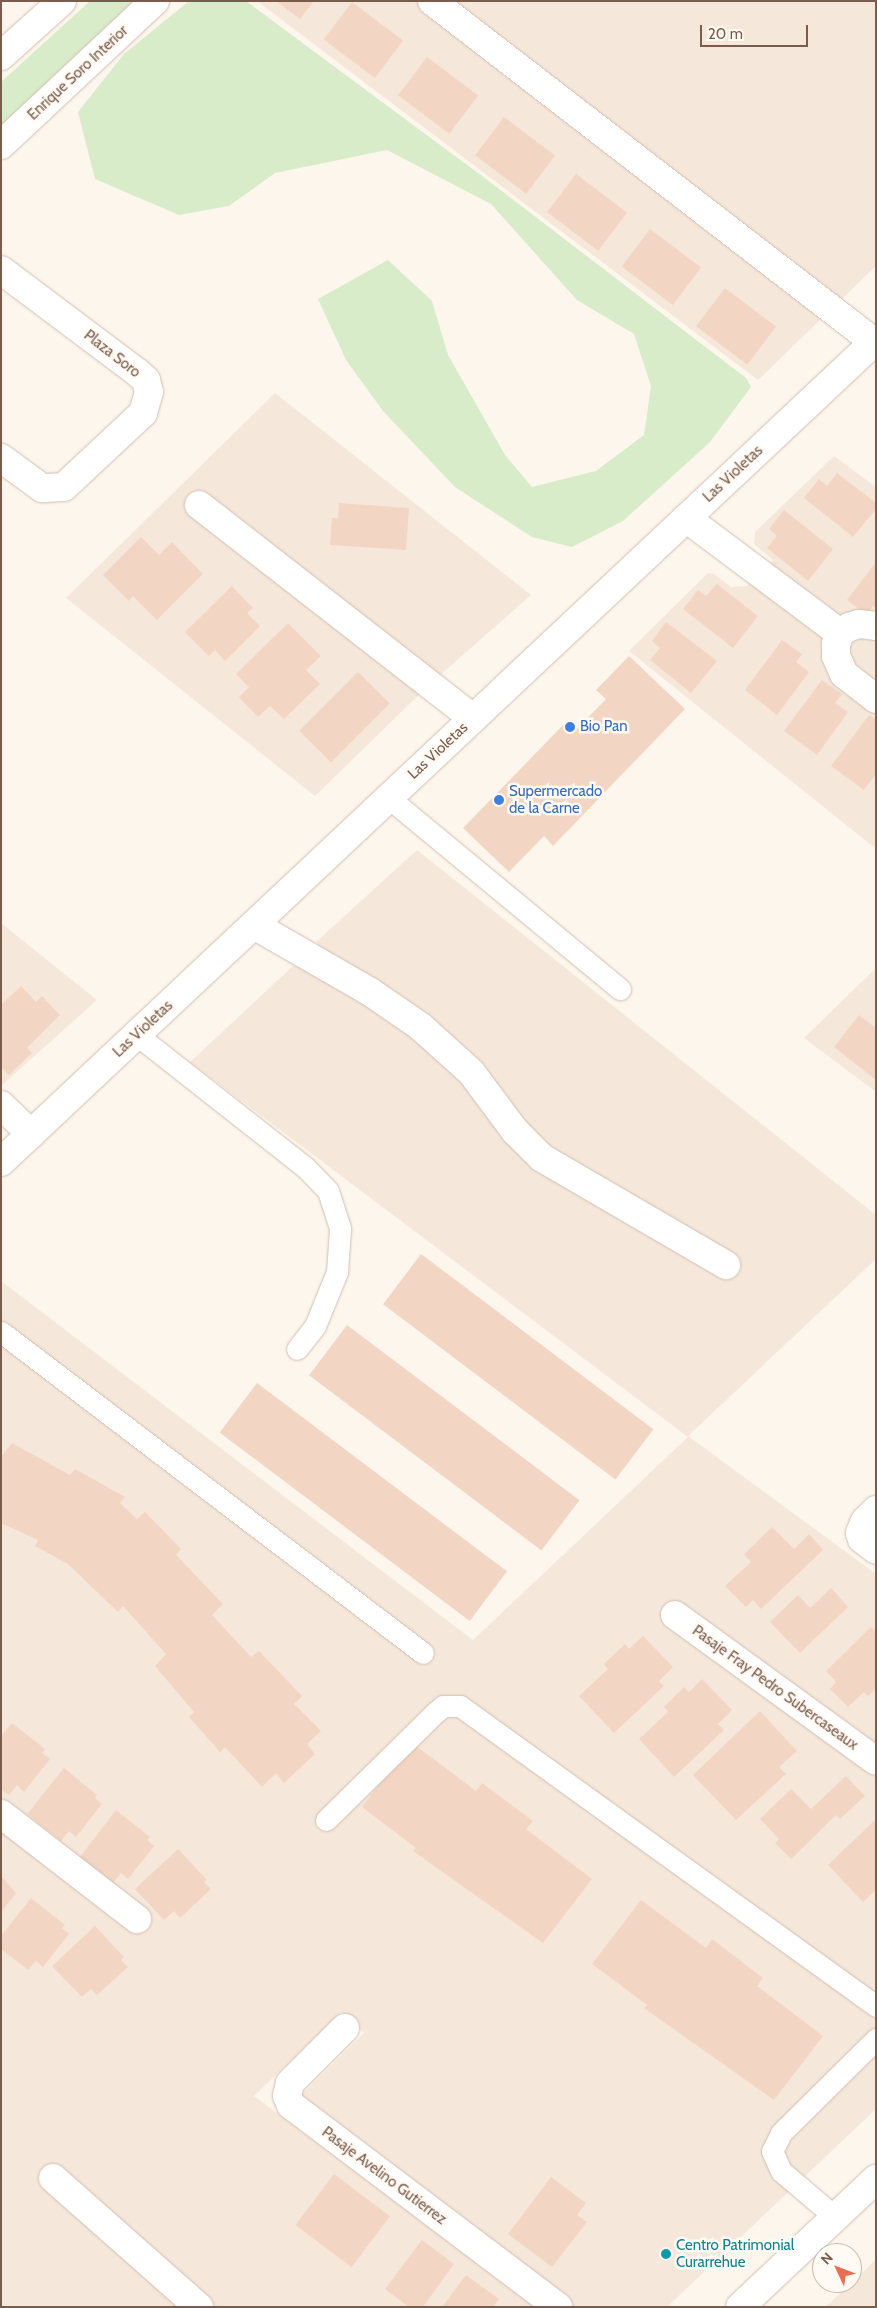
<!DOCTYPE html>
<style>
body{margin:0}
#map{position:relative;width:877px;height:2308px;overflow:hidden;background:#fdf6ec;font-family:Cabin,sans-serif}
div>[style]{position:absolute}
.residential>*{inset:0;background:#f5e8da}
.green>*{inset:0;background:#d8ecc9}
.building>*{inset:0;background:#f3d5c3;transform-origin:0 0}
.roads{filter:drop-shadow(0 0 1px #d1beb0) drop-shadow(0 0 1px #d1beb0)}
.service>*{height:21px;margin:-10.5px;padding:0 10.5px;transform-origin:10.5px;border-radius:10.5px;background:#fff}
.minor>*{height:28px;margin:-14px;padding:0 14px;transform-origin:14px;border-radius:14px;background:#fff}
.tertiary>*{height:28px;margin:-14px;padding:0 14px;transform-origin:14px;border-radius:14px;background:#fff}
.secondary>*{height:28px;margin:-14px;padding:0 14px;transform-origin:14px;border-radius:14px;background:#fff}
.dots>*{width:14px;height:14px;translate:-50% -50%;box-sizing:border-box;border:2px solid #fffaf3;border-radius:50%}
span{translate:-50% -50%;white-space:nowrap;text-align:center;line-height:1.15;-webkit-text-stroke:5px #fffaf3;paint-order:stroke}
.street-label{font-size:15px;color:#7a5c4d}
.shop-label{font-size:15px;color:#366cbe}
.left{translate:0 -50%;text-align:left}
.culture-label{font-size:15px;color:#0d838f}
.frame{position:absolute;inset:0;border:2px solid #7a5c4d;pointer-events:none}
.north{position:absolute;left:812px;top:2243px;width:50px;height:50px;box-sizing:border-box;background:#fffaf3;border:1px solid #cabbb1;border-radius:50%;rotate:313deg;font-size:14px;font-weight:700;line-height:20px;text-align:center;color:#7a5c4d}
.north::after{content:'';display:block;margin:auto;width:18px;height:22px;background:#e76f51;clip-path:polygon(50% 0,100% 100%,50% 72%,0 100%)}
.scale{position:absolute;left:700px;top:25px;width:108px;height:22px;box-sizing:border-box;border:2px solid #7a5c4d;border-top:0;padding-left:6px;font-size:15px;line-height:18px;white-space:nowrap;color:#7a5c4d;-webkit-text-stroke:4px #fffaf3;paint-order:stroke}
</style>
<div id="map">
<div class="residential">
<div style="clip-path:polygon(257px 1px,876px 1px,876px 266px,758px 380px)"></div>
<div style="clip-path:polygon(275px 393px,531px 595px,430px 684px,315px 796px,66px 598px)"></div>
<div style="clip-path:polygon(834px 456px,876px 487px,876px 849px,629px 651px,708px 573px,714px 574px,731px 587px,747px 586px,773px 560px,754px 544px,755px 532px)"></div>
<div style="clip-path:polygon(417px 850px,876px 1215px,876px 1259px,688px 1436px,876px 1574px,876px 2109px,667px 2307px,573px 2307px,300px 2096px,364px 2033px,341px 2012px,254px 2096px,538px 2307px,1px 2307px,1px 1281px,473px 1640px,688px 1437px,190px 1062px,293px 966px,302px 968px,323px 949px,316px 942px)"></div>
<div style="clip-path:polygon(1px 923px,97px 1000px,1px 1086px)"></div>
<div style="clip-path:polygon(876px 968px,876px 1092px,804px 1038px)"></div>
<div style="clip-path:polygon(876px 2259px,876px 2307px,825px 2307px,852px 2283px)"></div>
</div>
<div class="green">
<div style="clip-path:polygon(90px 1px,134px 1px,1px 126px,1px 82px)"></div>
<div style="clip-path:polygon(189px 1px,246px 1px,486px 179px,746px 378px,751px 387px,710px 442px,623px 521px,572px 547px,532px 537px,455px 487px,383px 411px,346px 360px,318px 299px,388px 260px,432px 301px,448px 355px,505px 455px,532px 487px,596px 471px,644px 435px,651px 386px,634px 334px,577px 300px,491px 204px,387px 150px,275px 173px,229px 206px,179px 215px,95px 179px,78px 112px,124px 54px)"></div>
</div>
<div class="building">
<div style="clip-path:polygon(276px 1px,314px 1px,300px 19px)"></div>
<div style="left:352px;top:2px;width:64px;height:47px;rotate:37deg"></div>
<div style="left:427px;top:57px;width:64px;height:48px;rotate:37deg"></div>
<div style="left:504px;top:117px;width:64px;height:48px;rotate:37deg"></div>
<div style="left:576px;top:174px;width:64px;height:48px;rotate:37deg"></div>
<div style="left:650px;top:229px;width:64px;height:47px;rotate:37deg"></div>
<div style="left:725px;top:288px;width:64px;height:48px;rotate:37deg"></div>
<div style="clip-path:polygon(837px 473px,876px 503px,876px 509px,853px 537px,804px 498px,819px 479px,827px 486px)"></div>
<div style="clip-path:polygon(339px 503px,409px 508px,406px 550px,330px 545px,332px 518px,338px 518px)"></div>
<div style="clip-path:polygon(784px 510px,833px 549px,808px 581px,767px 548px,777px 536px,769px 529px)"></div>
<div style="clip-path:polygon(141px 537px,159px 555px,172px 542px,203px 574px,157px 620px,133px 596px,129px 601px,103px 575px)"></div>
<div style="clip-path:polygon(876px 562px,876px 608px,873px 606px,867px 615px,847px 600px)"></div>
<div style="clip-path:polygon(717px 584px,758px 616px,733px 648px,683px 609px,698px 590px,706px 596px)"></div>
<div style="clip-path:polygon(232px 586px,253px 608px,247px 613px,260px 626px,225px 661px,215px 650px,209px 656px,185px 632px)"></div>
<div style="clip-path:polygon(666px 622px,717px 661px,691px 693px,650px 660px,660px 648px,652px 641px)"></div>
<div style="clip-path:polygon(288px 623px,321px 656px,306px 670px,320px 684px,284px 719px,270px 706px,258px 717px,239px 697px,249px 687px,236px 674px)"></div>
<div style="clip-path:polygon(782px 640px,802px 654px,796px 662px,809px 672px,777px 715px,745px 690px)"></div>
<div style="clip-path:polygon(629px 656px,685px 709px,553px 846px,544px 836px,509px 872px,463px 828px,568px 720px,577px 729px,606px 699px,596px 690px)"></div>
<div style="left:358px;top:672px;width:45px;height:83px;rotate:45deg"></div>
<div style="clip-path:polygon(822px 680px,842px 694px,835px 703px,848px 712px,817px 755px,784px 731px)"></div>
<div style="clip-path:polygon(869px 715px,876px 719px,876px 774px,864px 790px,831px 766px)"></div>
<div style="clip-path:polygon(21px 986px,36px 1002px,42px 996px,60px 1015px,27px 1048px,32px 1053px,9px 1075px,1px 1067px,1px 1005px)"></div>
<div style="clip-path:polygon(859px 1015px,876px 1028px,876px 1080px,834px 1047px)"></div>
<div style="left:421px;top:1254px;width:291px;height:63px;rotate:37deg"></div>
<div style="left:347px;top:1325px;width:291px;height:63px;rotate:37deg"></div>
<div style="left:257px;top:1383px;width:313px;height:62px;rotate:37deg"></div>
<div style="clip-path:polygon(12px 1443px,70px 1475px,75px 1469px,125px 1497px,120px 1503px,137px 1519px,145px 1512px,181px 1549px,176px 1555px,223px 1604px,212px 1615px,251px 1657px,259px 1651px,302px 1696px,294px 1704px,321px 1731px,307px 1744px,315px 1754px,284px 1783px,276px 1773px,262px 1787px,225px 1747px,220px 1752px,189px 1717px,194px 1712px,155px 1666px,166px 1654px,123px 1606px,118px 1612px,68px 1564px,35px 1546px,38px 1540px,1px 1523px,1px 1457px)"></div>
<div style="clip-path:polygon(772px 1527px,794px 1549px,809px 1534px,823px 1550px,761px 1609px,753px 1600px,746px 1607px,725px 1586px,751px 1562px,744px 1554px)"></div>
<div style="clip-path:polygon(831px 1588px,848px 1607px,800px 1653px,770px 1622px,798px 1595px,810px 1608px)"></div>
<div style="clip-path:polygon(871px 1627px,876px 1632px,876px 1688px,868px 1696px,864px 1692px,848px 1707px,830px 1689px,836px 1682px,826px 1671px)"></div>
<div style="clip-path:polygon(643px 1636px,673px 1667px,659px 1681px,664px 1686px,614px 1733px,579px 1696px,608px 1669px,604px 1664px,625px 1644px,629px 1649px)"></div>
<div style="clip-path:polygon(702px 1679px,732px 1710px,718px 1724px,724px 1730px,674px 1777px,639px 1739px,668px 1712px,664px 1707px,684px 1687px,689px 1692px)"></div>
<div style="clip-path:polygon(760px 1711px,797px 1751px,779px 1767px,786px 1774px,736px 1820px,693px 1775px)"></div>
<div style="clip-path:polygon(12px 1723px,45px 1749px,42px 1753px,50px 1759px,24px 1792px,17px 1785px,9px 1795px,1px 1790px,1px 1736px)"></div>
<div style="clip-path:polygon(411px 1742px,476px 1791px,482px 1783px,533px 1821px,526px 1829px,592px 1879px,543px 1943px,413px 1851px,416px 1848px,362px 1807px)"></div>
<div style="clip-path:polygon(64px 1768px,97px 1795px,95px 1798px,102px 1804px,76px 1837px,69px 1831px,61px 1841px,27px 1814px)"></div>
<div style="clip-path:polygon(846px 1776px,865px 1796px,840px 1819px,836px 1815px,791px 1859px,775px 1843px,779px 1839px,760px 1819px,791px 1789px,811px 1809px)"></div>
<div style="clip-path:polygon(116px 1810px,150px 1837px,147px 1840px,154px 1846px,128px 1879px,121px 1873px,113px 1883px,80px 1857px)"></div>
<div style="clip-path:polygon(876px 1819px,876px 1890px,863px 1902px,828px 1865px)"></div>
<div style="clip-path:polygon(178px 1849px,207px 1880px,204px 1882px,211px 1889px,180px 1918px,174px 1911px,164px 1920px,135px 1889px)"></div>
<div style="clip-path:polygon(1px 1876px,16px 1893px,1px 1912px)"></div>
<div style="clip-path:polygon(31px 1898px,65px 1925px,62px 1928px,69px 1934px,43px 1967px,36px 1961px,28px 1970px,1px 1949px,1px 1936px)"></div>
<div style="clip-path:polygon(641px 1900px,706px 1948px,712px 1939px,763px 1978px,757px 1986px,823px 2036px,774px 2100px,644px 2008px,647px 2005px,592px 1964px)"></div>
<div style="clip-path:polygon(95px 1926px,124px 1957px,121px 1960px,128px 1967px,97px 1995px,91px 1989px,82px 1997px,52px 1966px)"></div>
<div style="left:334px;top:2174px;width:70px;height:64px;rotate:37deg"></div>
<div style="clip-path:polygon(551px 2177px,586px 2203px,577px 2215px,587px 2222px,552px 2267px,508px 2234px)"></div>
<div style="clip-path:polygon(422px 2240px,454px 2264px,423px 2307px,409px 2307px,385px 2289px)"></div>
<div style="clip-path:polygon(466px 2275px,499px 2299px,493px 2307px,442px 2307px)"></div>
</div>
<div class="roads">
<div class="service">
<div style="left:389px;top:798px;width:300px;rotate:39.6deg"></div>
<div style="left:137px;top:1035px;width:214px;rotate:38.2deg"></div>
<div style="left:305px;top:1167px;width:33px;rotate:46deg"></div>
<div style="left:328px;top:1191px;width:40px;rotate:72deg"></div>
<div style="left:340px;top:1229px;width:43px;rotate:94deg"></div>
<div style="left:337px;top:1272px;width:58px;rotate:112.2deg"></div>
<div style="left:315px;top:1326px;width:29px;rotate:128deg"></div>
<div style="left:1px;top:1332px;width:530px;rotate:37.26deg"></div>
<div style="left:326px;top:1820px;width:154px;rotate:-44.5deg"></div>
<div style="left:436px;top:1712px;width:9px;rotate:-41deg"></div>
<div style="left:443px;top:1706px;width:17px"></div>
<div style="left:460px;top:1706px;width:513px;rotate:35.8deg"></div>
<div style="left:835px;top:2217px;width:71px;rotate:-139.6deg"></div>
<div style="left:781px;top:2171px;width:22px;rotate:-114deg"></div>
<div style="left:772px;top:2151px;width:20px;rotate:-63deg"></div>
<div style="left:781px;top:2133px;width:134px;rotate:-44.7deg"></div>
</div>
<div class="minor">
<div style="left:432px;top:1px;width:558px;rotate:37.65deg"></div>
<div style="left:1px;top:145px;width:211px;rotate:-43.1deg"></div>
<div style="left:1px;top:270px;width:170px;rotate:36.9deg"></div>
<div style="left:137px;top:372px;width:12px;rotate:42deg"></div>
<div style="left:146px;top:380px;width:12px;rotate:76deg"></div>
<div style="left:149px;top:392px;width:22px;rotate:106deg"></div>
<div style="left:143px;top:413px;width:108px;rotate:136.9deg"></div>
<div style="left:64px;top:487px;width:22px;rotate:177deg"></div>
<div style="left:42px;top:488px;width:51px;rotate:-143.8deg"></div>
<div style="left:199px;top:505px;width:347px;rotate:37.9deg"></div>
<div style="left:686px;top:518px;width:192px;rotate:36.8deg"></div>
<div style="left:876px;top:626px;width:17px;rotate:-173deg"></div>
<div style="left:859px;top:624px;width:10px;rotate:163deg"></div>
<div style="left:849px;top:627px;width:11px;rotate:146deg"></div>
<div style="left:840px;top:633px;width:12px;rotate:110deg"></div>
<div style="left:836px;top:644px;width:12px;rotate:90deg"></div>
<div style="left:836px;top:656px;width:20px;rotate:66deg"></div>
<div style="left:844px;top:674px;width:41px;rotate:38deg"></div>
<div style="left:254px;top:925px;width:133px;rotate:29.9deg"></div>
<div style="left:369px;top:991px;width:63px;rotate:34.7deg"></div>
<div style="left:421px;top:1027px;width:67px;rotate:42deg"></div>
<div style="left:471px;top:1072px;width:74px;rotate:53.3deg"></div>
<div style="left:515px;top:1131px;width:38px;rotate:45deg"></div>
<div style="left:542px;top:1158px;width:213px;rotate:30.2deg"></div>
<div style="left:1px;top:1105px;width:42px;rotate:44deg"></div>
<div style="left:876px;top:1510px;width:16px;rotate:135deg"></div>
<div style="left:865px;top:1521px;width:13px;rotate:113deg"></div>
<div style="left:860px;top:1533px;width:6px;rotate:72deg"></div>
<div style="left:862px;top:1539px;width:18px;rotate:38deg"></div>
<div style="left:675px;top:1615px;width:248px;rotate:36deg"></div>
<div style="left:1px;top:1814px;width:172px;rotate:37.7deg"></div>
<div style="left:345px;top:2028px;width:78px;rotate:135deg"></div>
<div style="left:290px;top:2083px;width:13px;rotate:103deg"></div>
<div style="left:287px;top:2096px;width:10px;rotate:66deg"></div>
<div style="left:291px;top:2105px;width:335px;rotate:37.1deg"></div>
<div style="left:53px;top:2178px;width:195px;rotate:41.5deg"></div>
</div>
<div class="tertiary">
<div style="left:1px;top:1162px;width:1201px;rotate:-43.21deg"></div>
<div style="left:740px;top:2307px;width:187px;rotate:-43.3deg"></div>
</div>
<div class="secondary">
<div style="left:1px;top:56px;width:82px;rotate:-42deg"></div>
</div>
</div>
<div class="dots">
<div style="left:570px;top:727px;background:#3f7fe0"></div>
<div style="left:499px;top:800px;background:#3f7fe0"></div>
<div style="left:666px;top:2254px;background:#0f9aa8"></div>
</div>
<div class="street-label">
<span style="left:78px;top:73px;rotate:-43deg">Enrique Soro Interior</span>
<span style="left:112px;top:354px;rotate:38deg">Plaza Soro</span>
<span style="left:733px;top:474px;rotate:-43deg">Las Violetas</span>
<span style="left:438px;top:751px;rotate:-43deg">Las Violetas</span>
<span style="left:143px;top:1029px;rotate:-43deg">Las Violetas</span>
<span style="left:775px;top:1688px;rotate:36deg">Pasaje Fray Pedro Subercaseaux</span>
<span style="left:384px;top:2176px;rotate:37deg">Pasaje Avelino Gutierrez</span>
</div>
<div class="shop-label">
<span class="left" style="left:580px;top:727px">Bio Pan</span>
<span class="left" style="left:509px;top:800px">Supermercado<br>de la Carne</span>
</div>
<div class="culture-label">
<span class="left" style="left:676px;top:2254px">Centro Patrimonial<br>Curarrehue</span>
</div>
<div class="frame"></div>
<div class="north">N</div>
<div class="scale">20 m</div>
</div>
